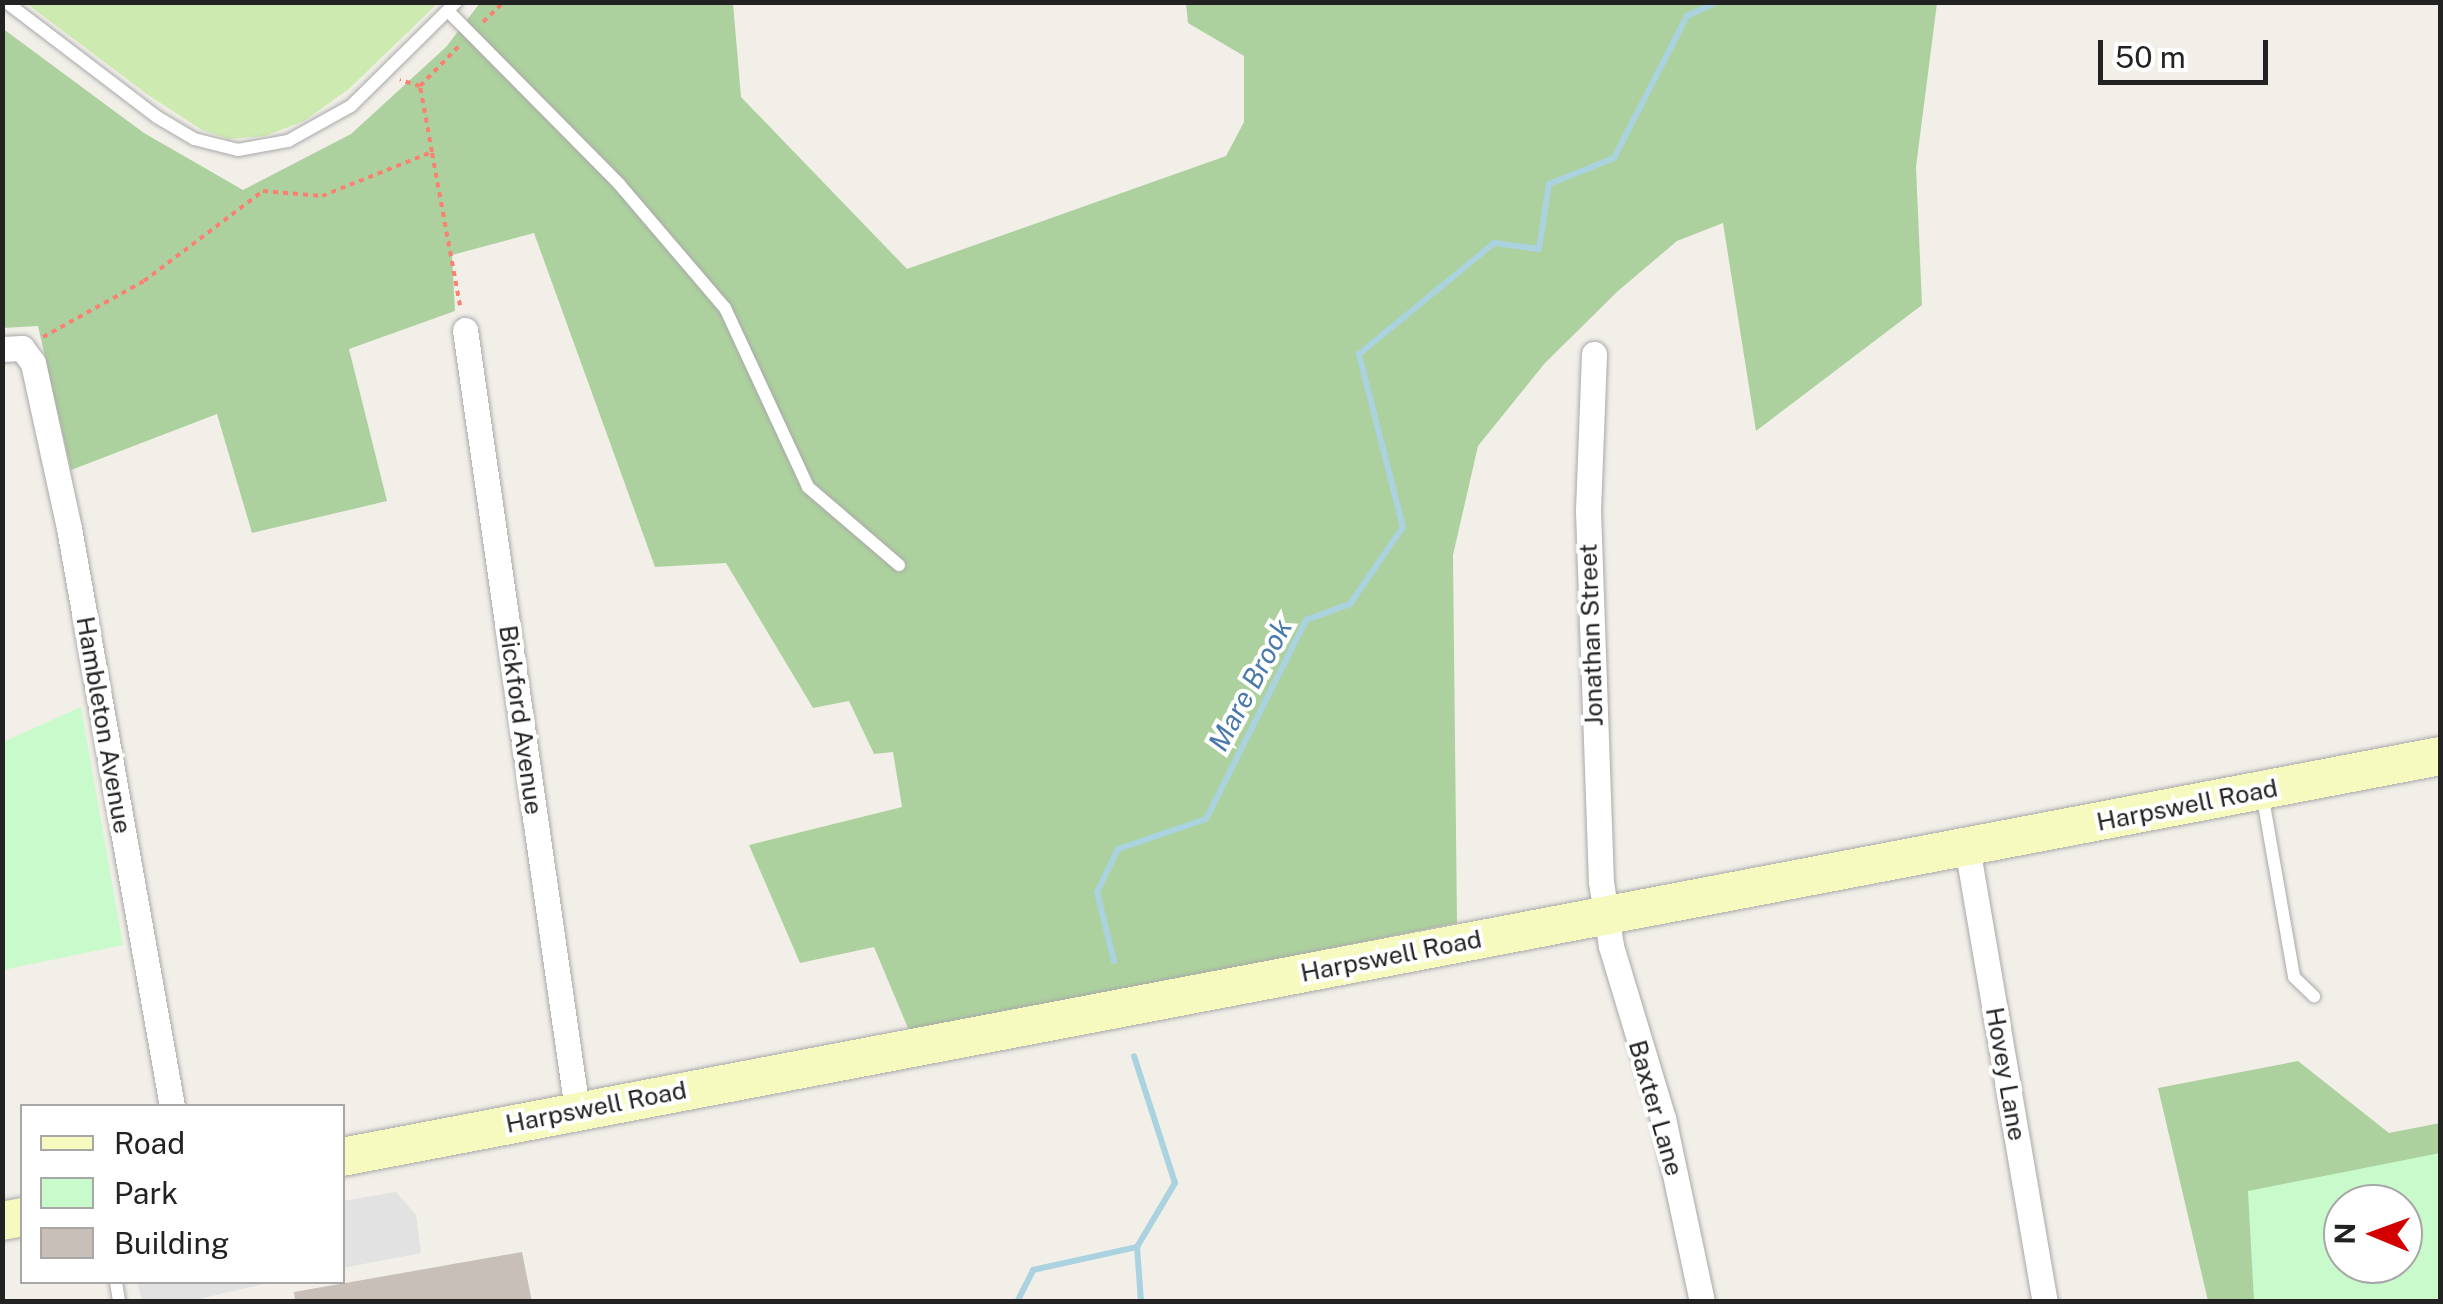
<!DOCTYPE html>
<style>
body{margin:0}
#map{position:relative;width:2443px;height:1304px;overflow:hidden;background:#f2efe9;font-family:"Public Sans",sans-serif}
div>[style]{position:absolute}
.grass>*{inset:0;background:#cdebb0}
.forest>*{inset:0;background:#add19e}
.park>*{inset:0;background:#c8facc}
.parking>*{inset:0;background:#e2e2e2}
.stream>*{height:6px;margin:-3px;padding:0 3px;transform-origin:3px;border-radius:3px;background:#aad3df}
.building>*{inset:0;background:#c7bfb8}
.path>*{height:4px;margin-top:-2px;transform-origin:0;background:repeating-linear-gradient(90deg,#fa8072 0 5px,transparent 0 10px)}
.roads{filter:drop-shadow(0 0 2px #a9a9a9) drop-shadow(0 0 2px #a9a9a9)}
.lane>*{height:12px;margin:-6px;padding:0 6px;transform-origin:6px;border-radius:6px;background:#fff}
.street>*{height:25px;margin:-12.5px;padding:0 12.5px;transform-origin:12.5px;border-radius:12.5px;background:#fff}
.secondary>*{height:38px;margin:-19px;padding:0 19px;transform-origin:19px;border-radius:19px;background:#f7fabf}
span{translate:-50% -50%;white-space:nowrap;text-align:center;line-height:1.15;-webkit-text-stroke:8px #fff;paint-order:stroke}
.street-label{font-size:25px;color:#222}
.water-label{font-size:28px;color:#4a7aab;font-style:italic}
.frame{position:absolute;inset:0;border:5px solid #222;pointer-events:none}
.legend{position:absolute;left:20px;top:1104px;width:325px;height:180px;box-sizing:border-box;background:#fff;border:2px solid #a7a7a7;margin:0;padding:12px 18px;list-style:none;font-size:30px;color:#222}
.legend li{display:flex;align-items:center;gap:20px;height:50px}
.legend b{width:50px;border:2px solid #a7a7a7}
.north{position:absolute;left:2323px;top:1184px;width:100px;height:100px;box-sizing:border-box;background:#fff;border:2px solid #a7a7a7;border-radius:50%;rotate:271deg;font-size:28px;font-weight:700;line-height:40px;text-align:center;color:#222}
.north::after{content:'';display:block;margin:auto;width:35px;height:45px;background:#d40000;clip-path:polygon(50% 0,100% 100%,50% 72%,0 100%)}
.scale{position:absolute;left:2098px;top:40px;width:170px;height:45px;box-sizing:border-box;border:5px solid #222;border-top:0;padding-left:12px;font-size:30px;line-height:35px;white-space:nowrap;color:#222;-webkit-text-stroke:8px #fff;paint-order:stroke}
</style>
<div id="map">
<div class="grass">
<div style="clip-path:polygon(26px 3px,438px 3px,349px 89px,304px 121px,265px 136px,229px 139px,202px 130px,148px 95px)"></div>
</div>
<div class="forest">
<div style="clip-path:polygon(480px 3px,733px 3px,741px 97px,907px 269px,1226px 156px,1244px 122px,1244px 56px,1188px 23px,1186px 3px,1937px 3px,1916px 167px,1922px 305px,1756px 431px,1723px 223px,1677px 241px,1618px 291px,1545px 363px,1478px 446px,1453px 555px,1457px 923px,910px 1033px,874px 947px,800px 963px,749px 845px,902px 807px,893px 752px,874px 754px,849px 701px,813px 708px,726px 563px,655px 567px,534px 233px,452px 255px,455px 311px,349px 349px,387px 501px,252px 533px,217px 414px,71px 470px,38px 326px,3px 328px,2px 28px,144px 133px,243px 190px,351px 134px,446px 47px)"></div>
<div style="clip-path:polygon(evenodd,2298px 1061px,2389px 1133px,2440px 1123px,2440px 1301px,2208px 1301px,2158px 1088px,2298px 1061px,2343px 1204px,2403px 1204px,2403px 1264px,2343px 1264px,2343px 1204px)"></div>
</div>
<div class="park">
<div style="clip-path:polygon(81px 707px,123px 945px,3px 970px,3px 742px)"></div>
<div style="clip-path:polygon(evenodd,2440px 1153px,2440px 1301px,2254px 1301px,2248px 1191px,2440px 1153px,2343px 1204px,2403px 1204px,2403px 1264px,2343px 1264px,2343px 1204px)"></div>
</div>
<div class="parking">
<div style="clip-path:polygon(396px 1192px,416px 1215px,421px 1253px,343px 1268px,343px 1201px)"></div>
<div style="clip-path:polygon(137px 1282px,272px 1282px,186px 1302px,142px 1301px)"></div>
</div>
<div class="stream">
<div style="left:1114px;top:961px;width:71px;rotate:-103.8deg"></div>
<div style="left:1097px;top:892px;width:48px;rotate:-64deg"></div>
<div style="left:1118px;top:849px;width:93px;rotate:-18.8deg"></div>
<div style="left:1206px;top:819px;width:223px;rotate:-63.3deg"></div>
<div style="left:1306px;top:620px;width:47px;rotate:-20deg"></div>
<div style="left:1350px;top:604px;width:93px;rotate:-55.5deg"></div>
<div style="left:1403px;top:527px;width:179px;rotate:-104.3deg"></div>
<div style="left:1359px;top:354px;width:175px;rotate:-39.4deg"></div>
<div style="left:1494px;top:243px;width:45px;rotate:7.6deg"></div>
<div style="left:1539px;top:249px;width:66px;rotate:-81.3deg"></div>
<div style="left:1549px;top:184px;width:70px;rotate:-21.8deg"></div>
<div style="left:1614px;top:158px;width:160px;rotate:-62.8deg"></div>
<div style="left:1687px;top:16px;width:33px;rotate:-25deg"></div>
<div style="left:1137px;top:1247px;width:55px;rotate:85.8deg"></div>
<div style="left:1017px;top:1302px;width:36px;rotate:-63deg"></div>
<div style="left:1033px;top:1270px;width:107px;rotate:-12.5deg"></div>
<div style="left:1137px;top:1247px;width:74px;rotate:-59.3deg"></div>
<div style="left:1175px;top:1183px;width:133px;rotate:-107.9deg"></div>
</div>
<div class="building">
<div style="clip-path:polygon(522px 1252px,532px 1302px,295px 1302px,294px 1292px)"></div>
</div>
<div class="path">
<div style="left:483px;top:22px;width:29px;rotate:-44deg"></div>
<div style="left:420px;top:86px;width:56px;rotate:-45.7deg"></div>
<div style="left:432px;top:153px;width:155px;rotate:79.6deg"></div>
<div style="left:43px;top:337px;width:115px;rotate:-29deg"></div>
<div style="left:144px;top:281px;width:149px;rotate:-37.1deg"></div>
<div style="left:263px;top:191px;width:59px;rotate:4.8deg"></div>
<div style="left:322px;top:196px;width:118px;rotate:-21.8deg"></div>
<div style="left:432px;top:152px;width:67px;rotate:-100.3deg"></div>
<div style="left:420px;top:86px;width:21px;rotate:-163deg"></div>
</div>
<div class="roads">
<div class="lane">
<div style="left:6px;top:2px;width:190px;rotate:37.3deg"></div>
<div style="left:157px;top:117px;width:43px;rotate:30.7deg"></div>
<div style="left:194px;top:139px;width:45px;rotate:14deg"></div>
<div style="left:238px;top:150px;width:51px;rotate:-10.2deg"></div>
<div style="left:288px;top:141px;width:72px;rotate:-29.1deg"></div>
<div style="left:351px;top:106px;width:148px;rotate:-44.7deg"></div>
<div style="left:449px;top:12px;width:242px;rotate:45.3deg"></div>
<div style="left:619px;top:184px;width:163px;rotate:49.5deg"></div>
<div style="left:725px;top:308px;width:197px;rotate:65.1deg"></div>
<div style="left:808px;top:487px;width:120px;rotate:40.6deg"></div>
<div style="left:2262px;top:793px;width:187px;rotate:80.1deg"></div>
<div style="left:2294px;top:977px;width:28px;rotate:44deg"></div>
<div style="left:116px;top:1282px;width:20px;rotate:81deg"></div>
</div>
<div class="street">
<div style="left:465px;top:330px;width:788px;rotate:81.83deg"></div>
<div style="left:2px;top:349px;width:20px;rotate:-3deg"></div>
<div style="left:22px;top:348px;width:19px;rotate:54deg"></div>
<div style="left:33px;top:363px;width:169px;rotate:77.7deg"></div>
<div style="left:69px;top:528px;width:587px;rotate:79.9deg"></div>
<div style="left:1594px;top:354px;width:157px;rotate:92.2deg"></div>
<div style="left:1588px;top:511px;width:371px;rotate:88deg"></div>
<div style="left:1601px;top:882px;width:65px;rotate:81.1deg"></div>
<div style="left:1611px;top:946px;width:180px;rotate:73.2deg"></div>
<div style="left:1663px;top:1118px;width:188px;rotate:78deg"></div>
<div style="left:1967px;top:847px;width:462px;rotate:80.3deg"></div>
</div>
<div class="secondary">
<div style="left:342px;top:1157px;width:2136px;rotate:-10.82deg"></div>
<div style="left:2px;top:1221px;width:20px;rotate:-11deg"></div>
</div>
</div>
<div class="street-label">
<span style="left:1591px;top:635px;rotate:-92deg">Jonathan Street</span>
<span style="left:521px;top:720px;rotate:82deg">Bickford Avenue</span>
<span style="left:104px;top:725px;rotate:80deg">Hambleton Avenue</span>
<span style="left:2187px;top:805px;rotate:-11deg">Harpswell Road</span>
<span style="left:1391px;top:956px;rotate:-11deg">Harpswell Road</span>
<span style="left:2006px;top:1074px;rotate:80deg">Hovey Lane</span>
<span style="left:596px;top:1107px;rotate:-11deg">Harpswell Road</span>
<span style="left:1656px;top:1108px;rotate:74deg">Baxter Lane</span>
</div>
<div class="water-label">
<span style="left:1250px;top:685px;rotate:-62deg">Mare Brook</span>
</div>
<div class="frame"></div>
<ul class="legend">
<li><b style="height:12px;background:#f7fabf"></b>Road</li>
<li><b style="height:28px;background:#c8facc"></b>Park</li>
<li><b style="height:28px;background:#c7bfb8"></b>Building</li>
</ul>
<div class="north">N</div>
<div class="scale">50 m</div>
</div>
